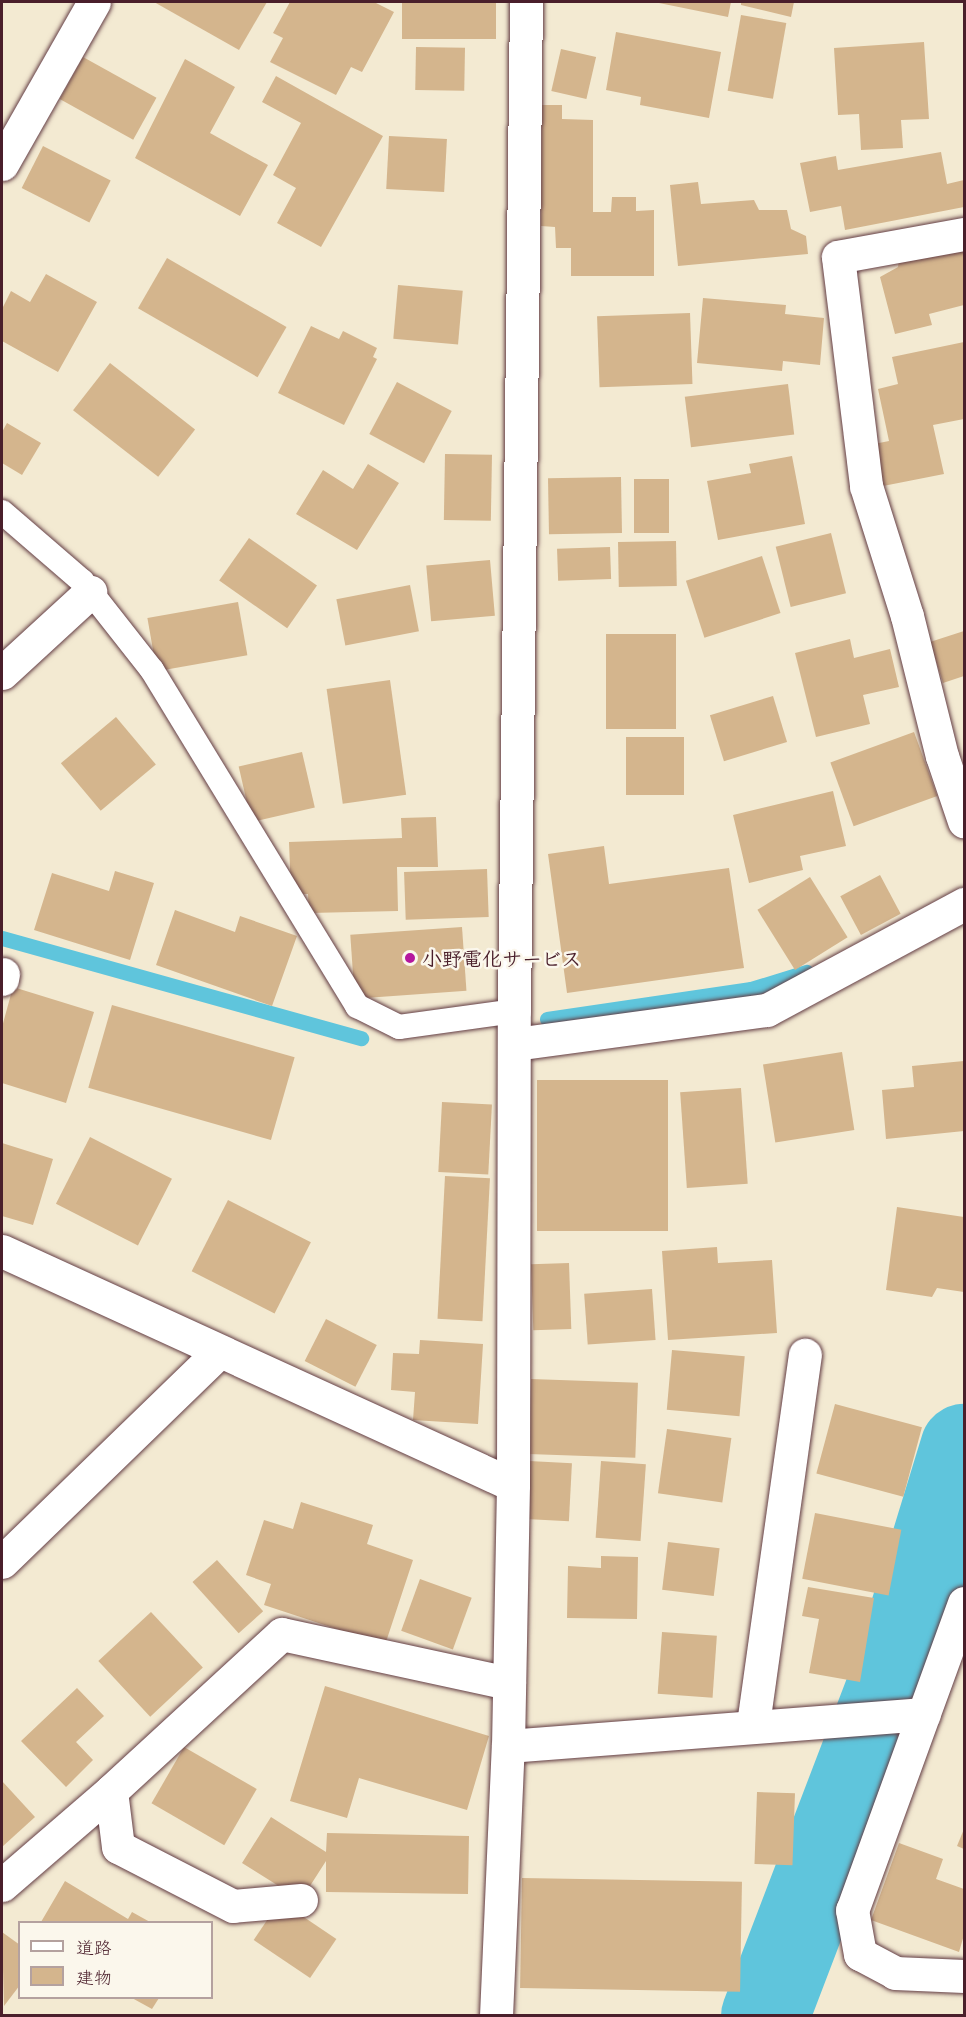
<!DOCTYPE html>
<meta charset="utf-8">
<style>
body{margin:0}
#map{position:relative;width:966px;height:2017px;overflow:hidden;background:#f3ead2;font-family:"Patrick Hand","Klee One",sans-serif}
div>[style]{position:absolute}
.stream>*{height:15px;margin:-7.5px;padding:0 7.5px;transform-origin:7.5px;border-radius:7.5px;background:#5fc5dc}
.river>*{height:88px;margin:-44px;padding:0 44px;transform-origin:44px;border-radius:44px;background:#5fc5dc}
.building>*{inset:0;background:#d4b58d;transform-origin:0 0}
.roads{filter:drop-shadow(0 0 2px #633d44) drop-shadow(0 0 2px #633d44)}
.service>*{height:24px;margin:-12px;padding:0 12px;transform-origin:12px;border-radius:12px;background:#fff}
.minor>*{height:33px;margin:-16.5px;padding:0 16.5px;transform-origin:16.5px;border-radius:16.5px;background:#fff}
.dots>*{width:16px;height:16px;translate:-50% -50%;box-sizing:border-box;border:3px solid #fbf7ec;border-radius:50%}
span{translate:-50% -50%;white-space:nowrap;text-align:center;line-height:1.15;-webkit-text-stroke:5px #fbf7ec;paint-order:stroke}
.poi-label{font-size:20px;color:#4a1f2b;font-weight:700}
.left{translate:0 -50%;text-align:left}
.frame{position:absolute;inset:0;border:3px solid #4a1f2b;pointer-events:none}
.legend{position:absolute;left:18px;top:1921px;width:195px;height:78px;box-sizing:border-box;background:#fbf7ec;border:2px solid #b4a19f;margin:0;padding:8px 10px;list-style:none;font-size:18px;color:#4a1f2b}
.legend li{display:flex;align-items:center;gap:12px;height:30px}
.legend b{width:30px;border:2px solid #b4a19f}
</style>
<div id="map">
<div class="stream">
<div style="left:2px;top:938px;width:373px;rotate:15.6deg"></div>
<div style="left:547px;top:1019px;width:206px;rotate:-8.4deg"></div>
<div style="left:751px;top:989px;width:58px;rotate:-17.2deg"></div>
</div>
<div class="river">
<div style="left:765px;top:2016px;width:355px;rotate:-69.1deg"></div>
<div style="left:892px;top:1684px;width:247px;rotate:-73deg"></div>
</div>
<div class="building">
<div style="clip-path:polygon(154px 2px,267px 2px,239px 50px)"></div>
<div style="clip-path:polygon(290px 2px,374px 2px,394px 12px,362px 72px,351px 67px,336px 95px,270px 62px,283px 38px,273px 33px)"></div>
<div style="left:402px;top:2px;width:94px;height:37px"></div>
<div style="clip-path:polygon(654px 2px,731px 2px,728px 17px)"></div>
<div style="clip-path:polygon(741px 2px,794px 2px,791px 17px,741px 5px)"></div>
<div style="left:741px;top:15px;width:46px;height:77px;rotate:10deg"></div>
<div style="clip-path:polygon(616px 32px,721px 52px,709px 118px,640px 105px,641px 97px,606px 90px)"></div>
<div style="clip-path:polygon(924px 42px,929px 119px,901px 120px,903px 148px,861px 150px,859px 114px,838px 115px,834px 48px)"></div>
<div style="left:416px;top:47px;width:49px;height:43px;rotate:1deg"></div>
<div style="left:561px;top:49px;width:36px;height:43px;rotate:13deg"></div>
<div style="left:83px;top:57px;width:84px;height:48px;rotate:29deg"></div>
<div style="clip-path:polygon(185px 59px,235px 87px,210px 133px,268px 165px,240px 216px,135px 158px)"></div>
<div style="clip-path:polygon(276px 76px,383px 136px,321px 247px,277px 223px,296px 188px,273px 175px,301px 123px,262px 102px)"></div>
<div style="clip-path:polygon(542px 105px,562px 105px,562px 119px,593px 120px,593px 212px,611px 212px,612px 197px,636px 197px,636px 211px,654px 210px,654px 276px,571px 276px,571px 248px,556px 248px,555px 227px,541px 226px)"></div>
<div style="left:389px;top:136px;width:58px;height:53px;rotate:3deg"></div>
<div style="left:43px;top:146px;width:76px;height:47px;rotate:27deg"></div>
<div style="clip-path:polygon(941px 152px,947px 184px,964px 180px,964px 207px,845px 230px,841px 206px,810px 212px,800px 163px,836px 156px,838px 170px)"></div>
<div style="clip-path:polygon(698px 182px,701px 204px,754px 200px,759px 210px,787px 210px,791px 229px,806px 236px,808px 254px,678px 266px,670px 185px)"></div>
<div style="clip-path:polygon(964px 243px,964px 305px,929px 314px,932px 325px,895px 334px,880px 277px,898px 267px,899px 259px)"></div>
<div style="left:167px;top:258px;width:138px;height:58px;rotate:30deg"></div>
<div style="clip-path:polygon(46px 274px,97px 302px,58px 372px,2px 341px,2px 309px,11px 291px,30px 302px)"></div>
<div style="left:398px;top:285px;width:65px;height:54px;rotate:5deg"></div>
<div style="clip-path:polygon(703px 298px,786px 305px,785px 314px,824px 318px,820px 365px,783px 361px,782px 371px,697px 363px)"></div>
<div style="left:690px;top:313px;width:71px;height:93px;rotate:88deg"></div>
<div style="clip-path:polygon(311px 326px,339px 339px,343px 331px,377px 348px,373px 357px,377px 359px,344px 425px,278px 393px)"></div>
<div style="clip-path:polygon(964px 342px,964px 419px,933px 425px,944px 474px,878px 487px,869px 445px,889px 441px,878px 389px,898px 384px,892px 357px)"></div>
<div style="left:110px;top:363px;width:108px;height:60px;rotate:38deg"></div>
<div style="left:397px;top:382px;width:62px;height:59px;rotate:28deg"></div>
<div style="left:788px;top:384px;width:51px;height:104px;rotate:83deg"></div>
<div style="clip-path:polygon(7px 423px,41px 443px,22px 475px,2px 463px,2px 432px)"></div>
<div style="left:445px;top:454px;width:47px;height:66px;rotate:1deg"></div>
<div style="clip-path:polygon(792px 456px,805px 524px,718px 540px,707px 481px,751px 473px,749px 464px)"></div>
<div style="clip-path:polygon(368px 464px,399px 483px,357px 550px,296px 514px,323px 470px,353px 489px)"></div>
<div style="left:621px;top:477px;width:56px;height:73px;rotate:89deg"></div>
<div style="left:634px;top:479px;width:35px;height:54px"></div>
<div style="left:831px;top:533px;width:62px;height:57px;rotate:76deg"></div>
<div style="left:249px;top:538px;width:83px;height:52px;rotate:35deg"></div>
<div style="left:676px;top:541px;width:45px;height:58px;rotate:89deg"></div>
<div style="left:610px;top:547px;width:32px;height:53px;rotate:88deg"></div>
<div style="left:762px;top:556px;width:60px;height:80px;rotate:72deg"></div>
<div style="left:490px;top:560px;width:56px;height:64px;rotate:85deg"></div>
<div style="left:410px;top:585px;width:47px;height:75px;rotate:79deg"></div>
<div style="left:238px;top:602px;width:54px;height:92px;rotate:80deg"></div>
<div style="clip-path:polygon(964px 631px,964px 676px,943px 683px,930px 642px)"></div>
<div style="left:606px;top:634px;width:70px;height:95px"></div>
<div style="clip-path:polygon(850px 639px,854px 658px,890px 649px,899px 687px,863px 695px,870px 724px,816px 737px,795px 653px)"></div>
<div style="left:390px;top:680px;width:116px;height:64px;rotate:82deg"></div>
<div style="left:773px;top:696px;width:48px;height:66px;rotate:73deg"></div>
<div style="left:116px;top:717px;width:62px;height:72px;rotate:50deg"></div>
<div style="left:914px;top:732px;width:68px;height:89px;rotate:70deg"></div>
<div style="left:626px;top:737px;width:58px;height:58px"></div>
<div style="left:302px;top:752px;width:57px;height:65px;rotate:77deg"></div>
<div style="clip-path:polygon(833px 791px,846px 846px,800px 856px,803px 870px,749px 883px,733px 815px)"></div>
<div style="clip-path:polygon(436px 817px,438px 867px,397px 867px,398px 911px,309px 913px,308px 894px,291px 894px,289px 842px,402px 838px,401px 818px)"></div>
<div style="clip-path:polygon(604px 846px,609px 884px,729px 868px,744px 968px,567px 993px,548px 854px)"></div>
<div style="left:487px;top:869px;width:48px;height:83px;rotate:88deg"></div>
<div style="clip-path:polygon(115px 871px,154px 883px,130px 960px,34px 930px,52px 873px,109px 891px)"></div>
<div style="left:880px;top:875px;width:44px;height:45px;rotate:62deg"></div>
<div style="left:810px;top:877px;width:71px;height:62px;rotate:58deg"></div>
<div style="clip-path:polygon(175px 910px,235px 932px,240px 916px,297px 936px,272px 1006px,156px 965px)"></div>
<div style="left:462px;top:927px;width:64px;height:112px;rotate:86deg"></div>
<div style="clip-path:polygon(13px 987px,94px 1012px,66px 1103px,2px 1083px,2px 1027px)"></div>
<div style="left:112px;top:1005px;width:190px;height:86px;rotate:16deg"></div>
<div style="left:842px;top:1052px;width:79px;height:80px;rotate:81deg"></div>
<div style="clip-path:polygon(964px 1061px,964px 1131px,886px 1139px,882px 1090px,914px 1087px,912px 1066px)"></div>
<div style="left:537px;top:1080px;width:131px;height:151px"></div>
<div style="left:741px;top:1088px;width:96px;height:61px;rotate:86deg"></div>
<div style="left:442px;top:1102px;width:50px;height:70px;rotate:3deg"></div>
<div style="left:90px;top:1137px;width:92px;height:75px;rotate:27deg"></div>
<div style="clip-path:polygon(2px 1143px,53px 1159px,33px 1225px,2px 1216px)"></div>
<div style="left:445px;top:1176px;width:45px;height:143px;rotate:3deg"></div>
<div style="left:228px;top:1200px;width:93px;height:80px;rotate:27deg"></div>
<div style="clip-path:polygon(897px 1207px,964px 1217px,964px 1292px,937px 1288px,932px 1297px,886px 1290px)"></div>
<div style="clip-path:polygon(717px 1247px,718px 1263px,772px 1260px,777px 1333px,668px 1340px,662px 1251px)"></div>
<div style="left:569px;top:1263px;width:66px;height:38px;rotate:88deg"></div>
<div style="left:652px;top:1289px;width:51px;height:68px;rotate:86deg"></div>
<div style="left:326px;top:1319px;width:57px;height:47px;rotate:27deg"></div>
<div style="clip-path:polygon(420px 1340px,483px 1344px,478px 1424px,413px 1420px,415px 1392px,391px 1390px,393px 1353px,419px 1354px)"></div>
<div style="left:672px;top:1350px;width:73px;height:60px;rotate:5deg"></div>
<div style="left:531px;top:1379px;width:107px;height:75px;rotate:2deg"></div>
<div style="left:835px;top:1404px;width:90px;height:72px;rotate:15deg"></div>
<div style="left:667px;top:1429px;width:65px;height:65px;rotate:8deg"></div>
<div style="left:529px;top:1461px;width:43px;height:58px;rotate:3deg"></div>
<div style="left:601px;top:1461px;width:45px;height:77px;rotate:4deg"></div>
<div style="clip-path:polygon(301px 1502px,373px 1525px,367px 1544px,413px 1560px,385px 1645px,264px 1605px,271px 1584px,246px 1575px,264px 1520px,293px 1529px)"></div>
<div style="left:815px;top:1513px;width:88px;height:67px;rotate:11deg"></div>
<div style="left:668px;top:1542px;width:52px;height:48px;rotate:7deg"></div>
<div style="clip-path:polygon(601px 1556px,638px 1557px,637px 1619px,567px 1618px,568px 1566px,601px 1568px)"></div>
<div style="left:217px;top:1560px;width:69px;height:33px;rotate:48deg"></div>
<div style="left:420px;top:1579px;width:55px;height:55px;rotate:20deg"></div>
<div style="clip-path:polygon(808px 1587px,874px 1598px,860px 1682px,809px 1673px,819px 1619px,802px 1616px)"></div>
<div style="left:151px;top:1612px;width:76px;height:72px;rotate:47deg"></div>
<div style="left:662px;top:1632px;width:55px;height:62px;rotate:4deg"></div>
<div style="clip-path:polygon(325px 1686px,489px 1736px,467px 1810px,359px 1778px,347px 1818px,290px 1801px)"></div>
<div style="clip-path:polygon(77px 1688px,104px 1716px,76px 1742px,93px 1760px,66px 1787px,21px 1741px)"></div>
<div style="left:184px;top:1747px;width:84px;height:65px;rotate:30deg"></div>
<div style="clip-path:polygon(2px 1781px,35px 1817px,2px 1847px)"></div>
<div style="left:757px;top:1792px;width:38px;height:72px;rotate:2deg"></div>
<div style="clip-path:polygon(271px 1817px,326px 1852px,327px 1833px,469px 1836px,468px 1894px,326px 1892px,326px 1861px,301px 1900px,242px 1863px)"></div>
<div style="clip-path:polygon(964px 1829px,964px 1849px,957px 1846px)"></div>
<div style="clip-path:polygon(899px 1843px,943px 1859px,936px 1879px,964px 1889px,964px 1935px,959px 1952px,871px 1920px)"></div>
<div style="left:522px;top:1878px;width:220px;height:110px;rotate:1deg"></div>
<div style="clip-path:polygon(65px 1881px,128px 1919px,132px 1912px,150px 1922px,41px 1922px)"></div>
<div style="left:280px;top:1901px;width:68px;height:47px;rotate:34deg"></div>
<div style="clip-path:polygon(2px 1932px,20px 1945px,20px 1985px,4px 2006px)"></div>
<div style="clip-path:polygon(132px 1998px,159px 1998px,152px 2009px)"></div>
</div>
<div class="roads">
<div class="service">
<div style="left:2px;top:512px;width:106px;rotate:40.8deg"></div>
<div style="left:82px;top:581px;width:113px;rotate:51.8deg"></div>
<div style="left:152px;top:670px;width:394px;rotate:58.6deg"></div>
<div style="left:357px;top:1006px;width:47px;rotate:26.6deg"></div>
<div style="left:399px;top:1027px;width:116px;rotate:-7.9deg"></div>
</div>
<div class="minor">
<div style="left:2px;top:164px;width:186px;rotate:-60.4deg"></div>
<div style="left:964px;top:234px;width:128px;rotate:169.7deg"></div>
<div style="left:838px;top:257px;width:231px;rotate:83deg"></div>
<div style="left:866px;top:486px;width:136px;rotate:72.5deg"></div>
<div style="left:907px;top:616px;width:144px;rotate:76deg"></div>
<div style="left:942px;top:756px;width:69px;rotate:71.3deg"></div>
<div style="left:2px;top:673px;width:120px;rotate:-42.6deg"></div>
<div style="left:2px;top:979px;width:5px;rotate:-79deg"></div>
<div style="left:515px;top:1044px;width:254px;rotate:-7.7deg"></div>
<div style="left:767px;top:1010px;width:224px;rotate:-28.3deg"></div>
<div style="left:2px;top:1251px;width:562px;rotate:24.6deg"></div>
<div style="left:2px;top:1562px;width:303px;rotate:-44.1deg"></div>
<div style="left:964px;top:1603px;width:327px;rotate:110deg"></div>
<div style="left:852px;top:1910px;width:45px;rotate:79.7deg"></div>
<div style="left:860px;top:1954px;width:40px;rotate:28deg"></div>
<div style="left:895px;top:1973px;width:69px;rotate:2.5deg"></div>
<div style="left:753px;top:1724px;width:373px;rotate:-82deg"></div>
<div style="left:508px;top:1746px;width:417px;rotate:-4.4deg"></div>
<div style="left:2px;top:1885px;width:144px;rotate:-40.8deg"></div>
<div style="left:301px;top:1900px;width:68px;rotate:175deg"></div>
<div style="left:233px;top:1906px;width:129px;rotate:-152.8deg"></div>
<div style="left:118px;top:1847px;width:56px;rotate:-97.1deg"></div>
<div style="left:111px;top:1791px;width:232px;rotate:-42.6deg"></div>
<div style="left:282px;top:1634px;width:232px;rotate:12.2deg"></div>
<div style="left:496px;top:2016px;width:270px;rotate:-87.5deg"></div>
<div style="left:508px;top:1746px;width:261px;rotate:-88.9deg"></div>
<div style="left:513px;top:1485px;width:474px;rotate:-89.9deg"></div>
<div style="left:514px;top:1011px;width:1009px;rotate:-89.32deg"></div>
</div>
</div>
<div class="dots">
<div style="left:410px;top:958px;background:#b5179e"></div>
</div>
<div class="poi-label">
<span class="left" style="left:422px;top:958px">小野電化サービス</span>
</div>
<div class="frame"></div>
<ul class="legend">
<li><b style="height:8px;background:#fff"></b>道路</li>
<li><b style="height:16px;background:#d4b58d"></b>建物</li>
</ul>
</div>
